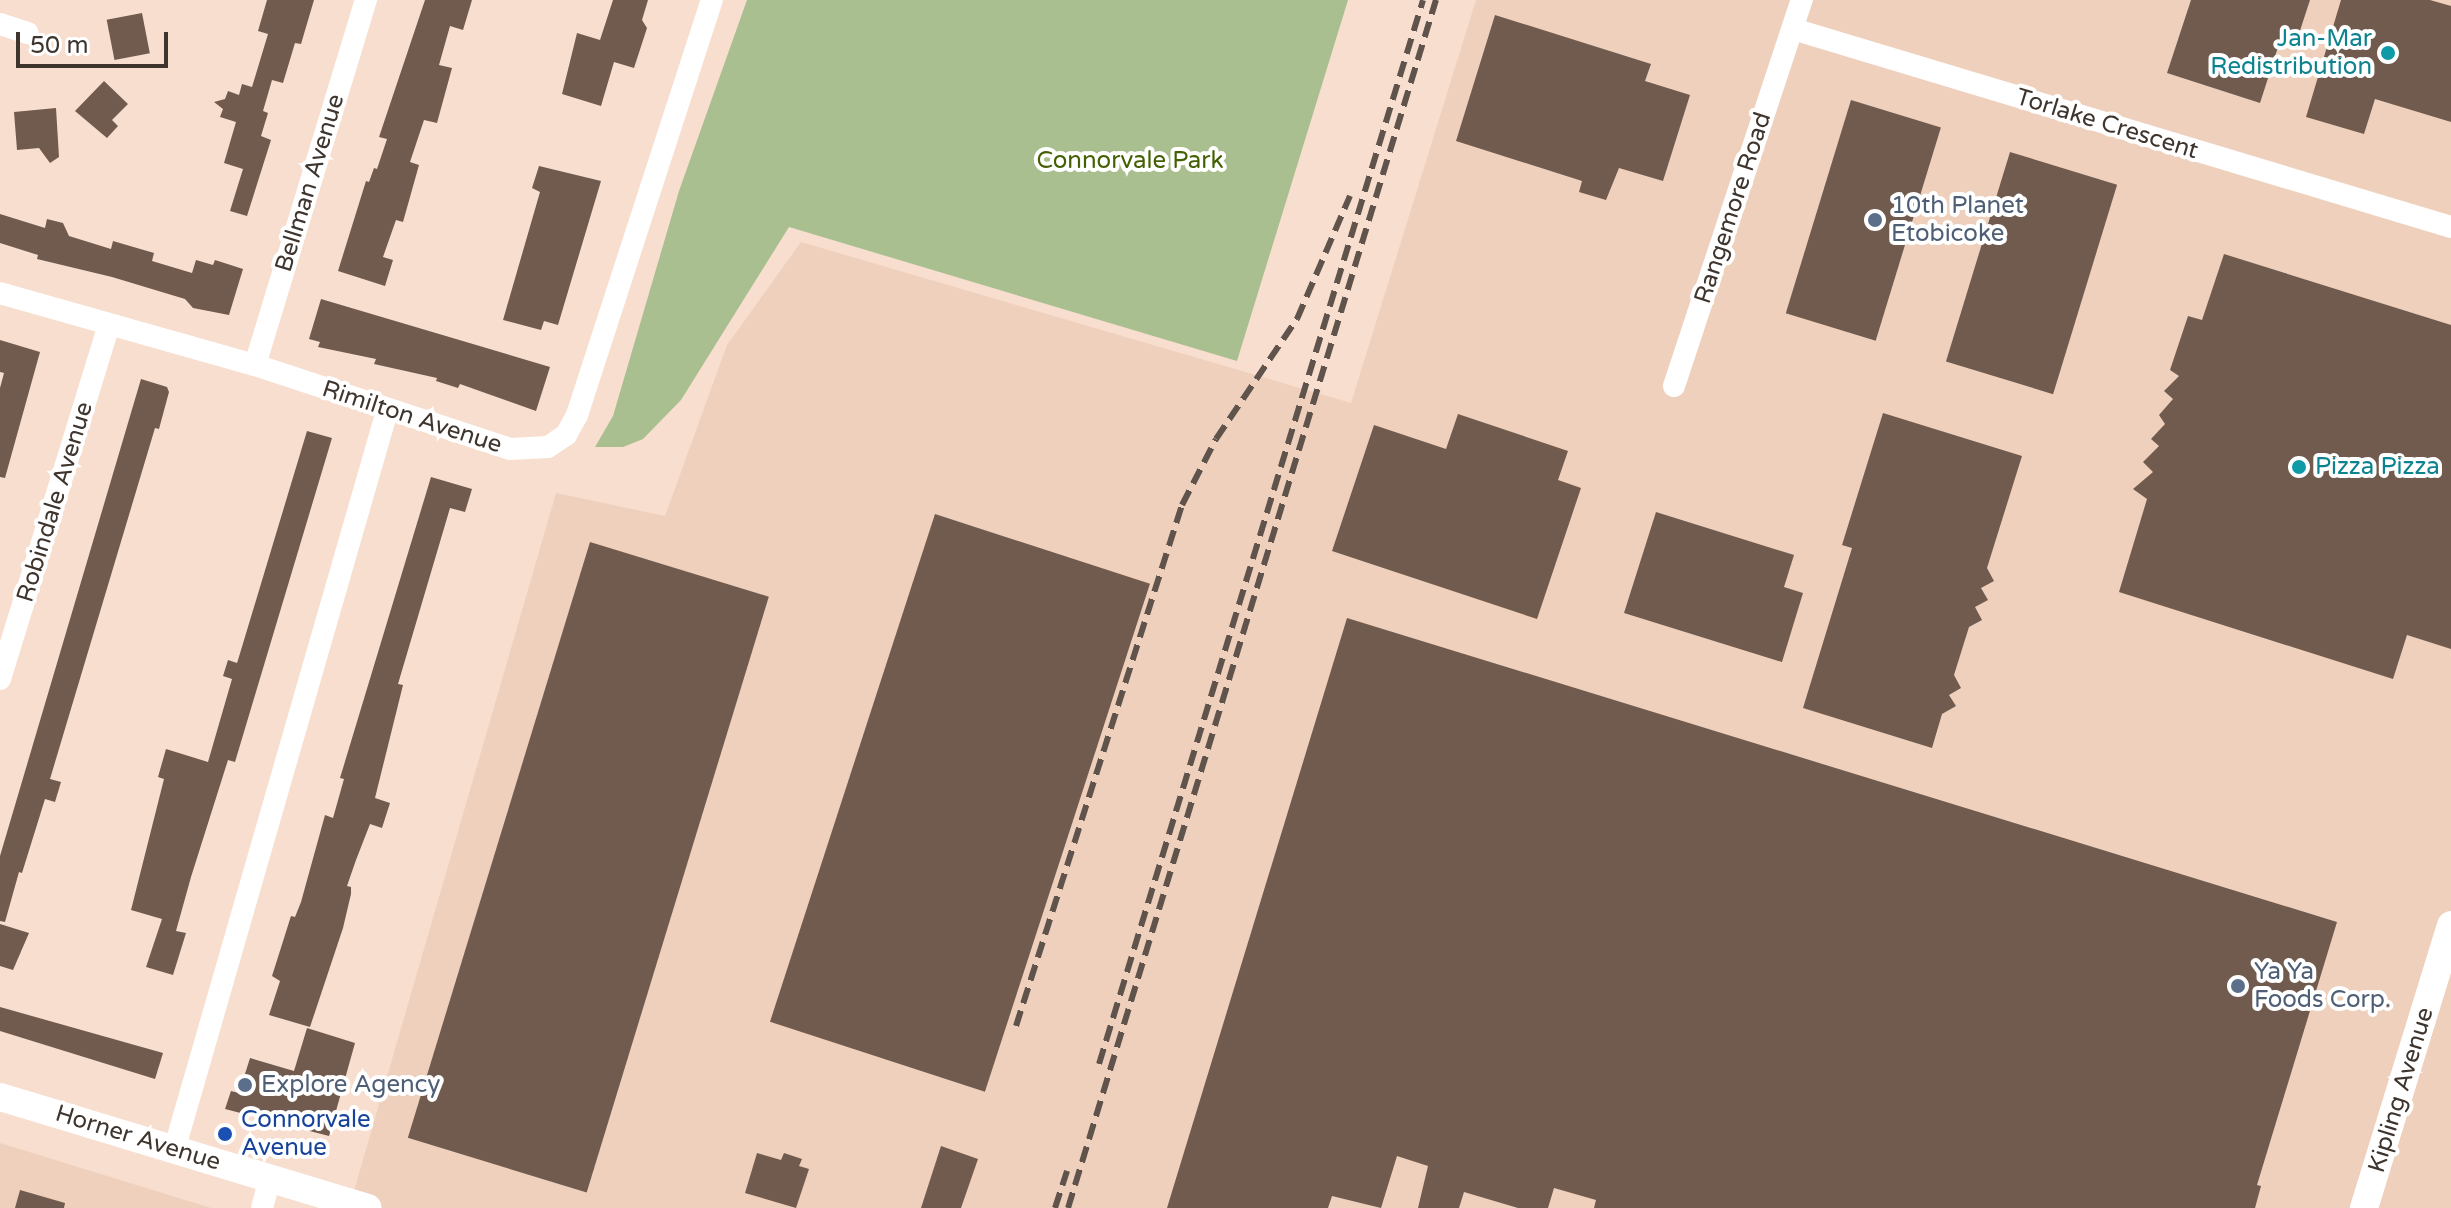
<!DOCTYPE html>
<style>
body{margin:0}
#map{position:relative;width:2451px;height:1208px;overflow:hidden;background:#f7decf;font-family:"Varela Round",sans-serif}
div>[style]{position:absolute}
.built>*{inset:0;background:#efd0bc}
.green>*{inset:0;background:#aabf8f}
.building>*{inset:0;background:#705b4e;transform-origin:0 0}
.minor>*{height:22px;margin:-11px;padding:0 11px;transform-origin:11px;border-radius:11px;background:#fff}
.major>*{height:28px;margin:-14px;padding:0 14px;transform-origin:14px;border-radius:14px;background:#fff}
.rail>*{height:6px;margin-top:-3px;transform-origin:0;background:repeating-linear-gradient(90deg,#5f534b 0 16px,transparent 0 24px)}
.dots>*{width:22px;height:22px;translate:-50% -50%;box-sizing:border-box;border:4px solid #fff;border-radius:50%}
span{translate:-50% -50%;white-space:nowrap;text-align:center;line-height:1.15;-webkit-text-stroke:8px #fff;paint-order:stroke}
.culture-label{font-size:24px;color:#0d838f}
.right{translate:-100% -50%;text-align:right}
.left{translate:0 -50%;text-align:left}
.street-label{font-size:24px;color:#3f352f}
.park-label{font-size:24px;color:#446002}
.service-label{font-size:24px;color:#4e5e75}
.transit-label{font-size:24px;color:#164399}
.scale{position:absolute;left:16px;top:32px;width:152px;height:36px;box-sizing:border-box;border:4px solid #3f352f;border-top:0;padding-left:10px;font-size:24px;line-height:28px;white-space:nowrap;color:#3f352f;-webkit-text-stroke:6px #fff;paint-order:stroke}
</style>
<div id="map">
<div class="built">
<div style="clip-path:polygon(1476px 0,2451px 0,2451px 1208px,349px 1208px,556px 493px,665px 516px,727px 345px,801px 242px,1351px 403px)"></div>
<div style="clip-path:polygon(0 1143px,211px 1208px,0 1208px)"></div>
</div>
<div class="green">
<div style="clip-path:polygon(747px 0,1348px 0,1237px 361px,789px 227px,681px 400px,643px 439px,623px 447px,595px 447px,613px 416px,679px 191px)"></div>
</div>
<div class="building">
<div style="clip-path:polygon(267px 0,314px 0,301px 44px,295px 43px,283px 83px,272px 80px,263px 111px,268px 113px,261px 136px,271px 140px,247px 216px,230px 211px,243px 169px,224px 163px,236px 122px,220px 117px,223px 109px,214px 102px,225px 99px,228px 91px,239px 95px,242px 84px,252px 87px,268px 34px,258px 31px)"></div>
<div style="clip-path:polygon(425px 0,472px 0,463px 30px,450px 26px,439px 65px,452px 68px,437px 123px,424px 120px,410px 162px,419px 165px,403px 222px,396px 220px,383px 257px,393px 260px,385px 286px,338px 271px,366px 181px,369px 182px,374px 168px,377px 169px,387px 139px,379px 137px)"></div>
<div style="clip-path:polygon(613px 0,648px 0,642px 20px,647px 28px,634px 68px,614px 62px,601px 106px,562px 94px,577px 33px,600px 40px)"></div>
<div style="clip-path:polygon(2191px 0,2310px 0,2295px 46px,2280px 41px,2260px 103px,2167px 73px)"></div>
<div style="clip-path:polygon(2341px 0,2430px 0,2451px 6px,2451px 122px,2375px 99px,2364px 134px,2306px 117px)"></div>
<div style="left:142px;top:13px;width:41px;height:36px;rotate:79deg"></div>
<div style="clip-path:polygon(1495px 15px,1651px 64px,1645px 81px,1690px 95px,1663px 181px,1619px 168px,1606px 200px,1579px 192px,1582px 181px,1456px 141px)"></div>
<div style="clip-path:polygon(104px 81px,128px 104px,112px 120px,118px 126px,107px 138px,75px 111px)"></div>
<div style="left:1851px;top:100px;width:94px;height:223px;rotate:17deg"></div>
<div style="clip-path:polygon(56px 108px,59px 157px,50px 163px,39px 148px,17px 150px,14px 112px)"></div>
<div style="left:2010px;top:152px;width:112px;height:219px;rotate:17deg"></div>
<div style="clip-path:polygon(539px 166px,601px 181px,558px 325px,544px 321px,541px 330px,503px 320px,540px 192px,532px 188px)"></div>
<div style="clip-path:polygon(0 214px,45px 228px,47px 219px,63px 223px,69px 236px,111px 249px,113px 241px,154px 253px,152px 261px,192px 273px,196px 260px,213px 265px,215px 260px,243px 269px,229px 315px,193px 308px,185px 299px,112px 277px,37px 259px,38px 255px,0 243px)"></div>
<div style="clip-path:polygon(2224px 254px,2451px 325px,2451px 649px,2407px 635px,2393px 679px,2119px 592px,2147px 499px,2133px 489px,2153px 472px,2143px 462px,2159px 446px,2151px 439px,2165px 424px,2159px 415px,2173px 399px,2164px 391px,2179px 376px,2170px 370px,2188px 316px,2202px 320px)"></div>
<div style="clip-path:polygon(321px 299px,550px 367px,536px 411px,460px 384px,458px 388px,436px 381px,437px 378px,374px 364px,376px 359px,318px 347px,320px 342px,309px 339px)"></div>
<div style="clip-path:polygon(0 340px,40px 352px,5px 478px,0 477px,0 388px,4px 373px,0 372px)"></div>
<div style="clip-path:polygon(141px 379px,167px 387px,169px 392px,159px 429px,155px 428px,50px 779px,61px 782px,55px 802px,45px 799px,22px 873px,19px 872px,5px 922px,0 921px,0 856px)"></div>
<div style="clip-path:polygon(1883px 413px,2022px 456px,1987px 568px,1994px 581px,1981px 588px,1988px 600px,1975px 607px,1982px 620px,1969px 627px,1954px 675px,1961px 688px,1949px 695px,1956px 706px,1942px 714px,1932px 748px,1803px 708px,1852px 548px,1842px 545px)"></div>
<div style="clip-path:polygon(1458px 414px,1568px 451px,1558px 480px,1581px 488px,1537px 619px,1332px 551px,1374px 425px,1446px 449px)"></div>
<div style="clip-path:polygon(307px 431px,332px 438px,235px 762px,228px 760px,191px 877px,176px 931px,186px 933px,173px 975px,146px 967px,162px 919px,131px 910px,164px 779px,158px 777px,166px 749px,208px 762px,232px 679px,223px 676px,228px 660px,237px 663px,238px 660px)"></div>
<div style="clip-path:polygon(431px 477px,472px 489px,465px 512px,450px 508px,398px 684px,403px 685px,375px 798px,390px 803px,382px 828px,370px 824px,356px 860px,347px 886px,351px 887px,351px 894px,343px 928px,310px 1027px,269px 1015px,280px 981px,272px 976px,291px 916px,295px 917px,301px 902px,325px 815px,333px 818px,344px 779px,340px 778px)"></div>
<div style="clip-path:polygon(1656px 512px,1794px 555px,1784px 587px,1803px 593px,1782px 662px,1624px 613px)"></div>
<div style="left:935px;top:514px;width:226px;height:534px;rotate:18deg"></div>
<div style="left:590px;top:542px;width:187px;height:623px;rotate:17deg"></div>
<div style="clip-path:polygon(1347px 618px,2337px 922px,2257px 1185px,2261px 1186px,2255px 1208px,1594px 1208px,1596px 1200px,1554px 1188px,1548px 1208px,1518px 1208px,1464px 1192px,1459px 1208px,1418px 1208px,1428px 1166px,1397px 1156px,1381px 1208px,1332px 1196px,1328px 1208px,1167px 1208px)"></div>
<div style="clip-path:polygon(0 924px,29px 933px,13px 970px,0 966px)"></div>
<div style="clip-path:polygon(0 1007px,163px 1053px,155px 1079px,0 1031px)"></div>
<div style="clip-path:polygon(307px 1028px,355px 1043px,329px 1136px,225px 1109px,231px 1091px,239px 1093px,250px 1058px,294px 1071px)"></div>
<div style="clip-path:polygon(941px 1146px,978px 1159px,961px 1208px,921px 1208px)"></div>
<div style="clip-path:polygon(757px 1153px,781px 1160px,784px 1153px,802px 1159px,799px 1166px,809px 1169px,796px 1208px,745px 1193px)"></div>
<div style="clip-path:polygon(20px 1190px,65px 1203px,64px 1208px,15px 1208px)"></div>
</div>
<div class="minor">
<div style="left:0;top:24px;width:29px;rotate:18deg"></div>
<div style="left:1793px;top:29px;width:687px;rotate:16.75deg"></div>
<div style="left:0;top:293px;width:265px;rotate:15.8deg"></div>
<div style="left:255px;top:365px;width:268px;rotate:18.2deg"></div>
<div style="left:510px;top:449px;width:38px;rotate:-3deg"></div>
<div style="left:548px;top:447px;width:22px;rotate:-34deg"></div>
<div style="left:566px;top:435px;width:23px;rotate:-61deg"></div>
<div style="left:577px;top:415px;width:436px;rotate:-72deg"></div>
<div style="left:255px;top:365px;width:382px;rotate:-73.1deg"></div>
<div style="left:1674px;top:386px;width:407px;rotate:-71.7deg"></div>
<div style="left:0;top:679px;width:370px;rotate:-72.9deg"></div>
<div style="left:175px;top:1147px;width:766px;rotate:-73.93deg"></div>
<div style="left:262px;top:1208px;width:30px;rotate:-75deg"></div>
</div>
<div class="major">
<div style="left:0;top:1097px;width:384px;rotate:16.8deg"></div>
<div style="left:2364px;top:1208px;width:296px;rotate:-72.9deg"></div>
</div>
<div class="rail">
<div style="left:1016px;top:1026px;width:547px;rotate:-72.33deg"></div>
<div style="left:1182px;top:505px;width:74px;rotate:-62.7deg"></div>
<div style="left:1216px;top:439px;width:145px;rotate:-56deg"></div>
<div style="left:1297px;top:319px;width:134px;rotate:-66.7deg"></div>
<div style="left:1099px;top:1064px;width:1112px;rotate:-73.06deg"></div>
<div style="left:1055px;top:1208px;width:39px;rotate:-72deg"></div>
<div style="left:1068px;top:1208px;width:1263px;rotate:-73.06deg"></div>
</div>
<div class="dots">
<div style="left:2388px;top:53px;background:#0f9aa8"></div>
<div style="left:1875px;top:220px;background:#5c6f8a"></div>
<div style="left:2299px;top:467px;background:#0f9aa8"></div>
<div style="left:2238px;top:986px;background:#5c6f8a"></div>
<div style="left:245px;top:1085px;background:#5c6f8a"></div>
<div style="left:225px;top:1134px;background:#1a4fb4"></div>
</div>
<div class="culture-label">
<span class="right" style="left:2372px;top:53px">Jan-Mar<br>Redistribution</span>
<span class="left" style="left:2315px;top:467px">Pizza Pizza</span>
</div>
<div class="street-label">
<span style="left:2107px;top:124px;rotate:17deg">Torlake Crescent</span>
<span style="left:310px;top:183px;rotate:-73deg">Bellman Avenue</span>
<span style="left:1733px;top:208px;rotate:-72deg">Rangemore Road</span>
<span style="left:412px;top:417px;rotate:18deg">Rimilton Avenue</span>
<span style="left:55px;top:502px;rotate:-73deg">Robindale Avenue</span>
<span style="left:2401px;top:1090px;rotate:-73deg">Kipling Avenue</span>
<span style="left:138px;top:1138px;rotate:17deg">Horner Avenue</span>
</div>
<div class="park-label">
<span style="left:1130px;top:161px">Connorvale Park</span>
</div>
<div class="service-label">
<span class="left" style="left:1891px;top:220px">10th Planet<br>Etobicoke</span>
<span class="left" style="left:2254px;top:986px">Ya Ya<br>Foods Corp.</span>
<span class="left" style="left:261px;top:1085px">Explore Agency</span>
</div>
<div class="transit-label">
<span class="left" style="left:241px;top:1134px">Connorvale<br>Avenue</span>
</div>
<div class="scale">50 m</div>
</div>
